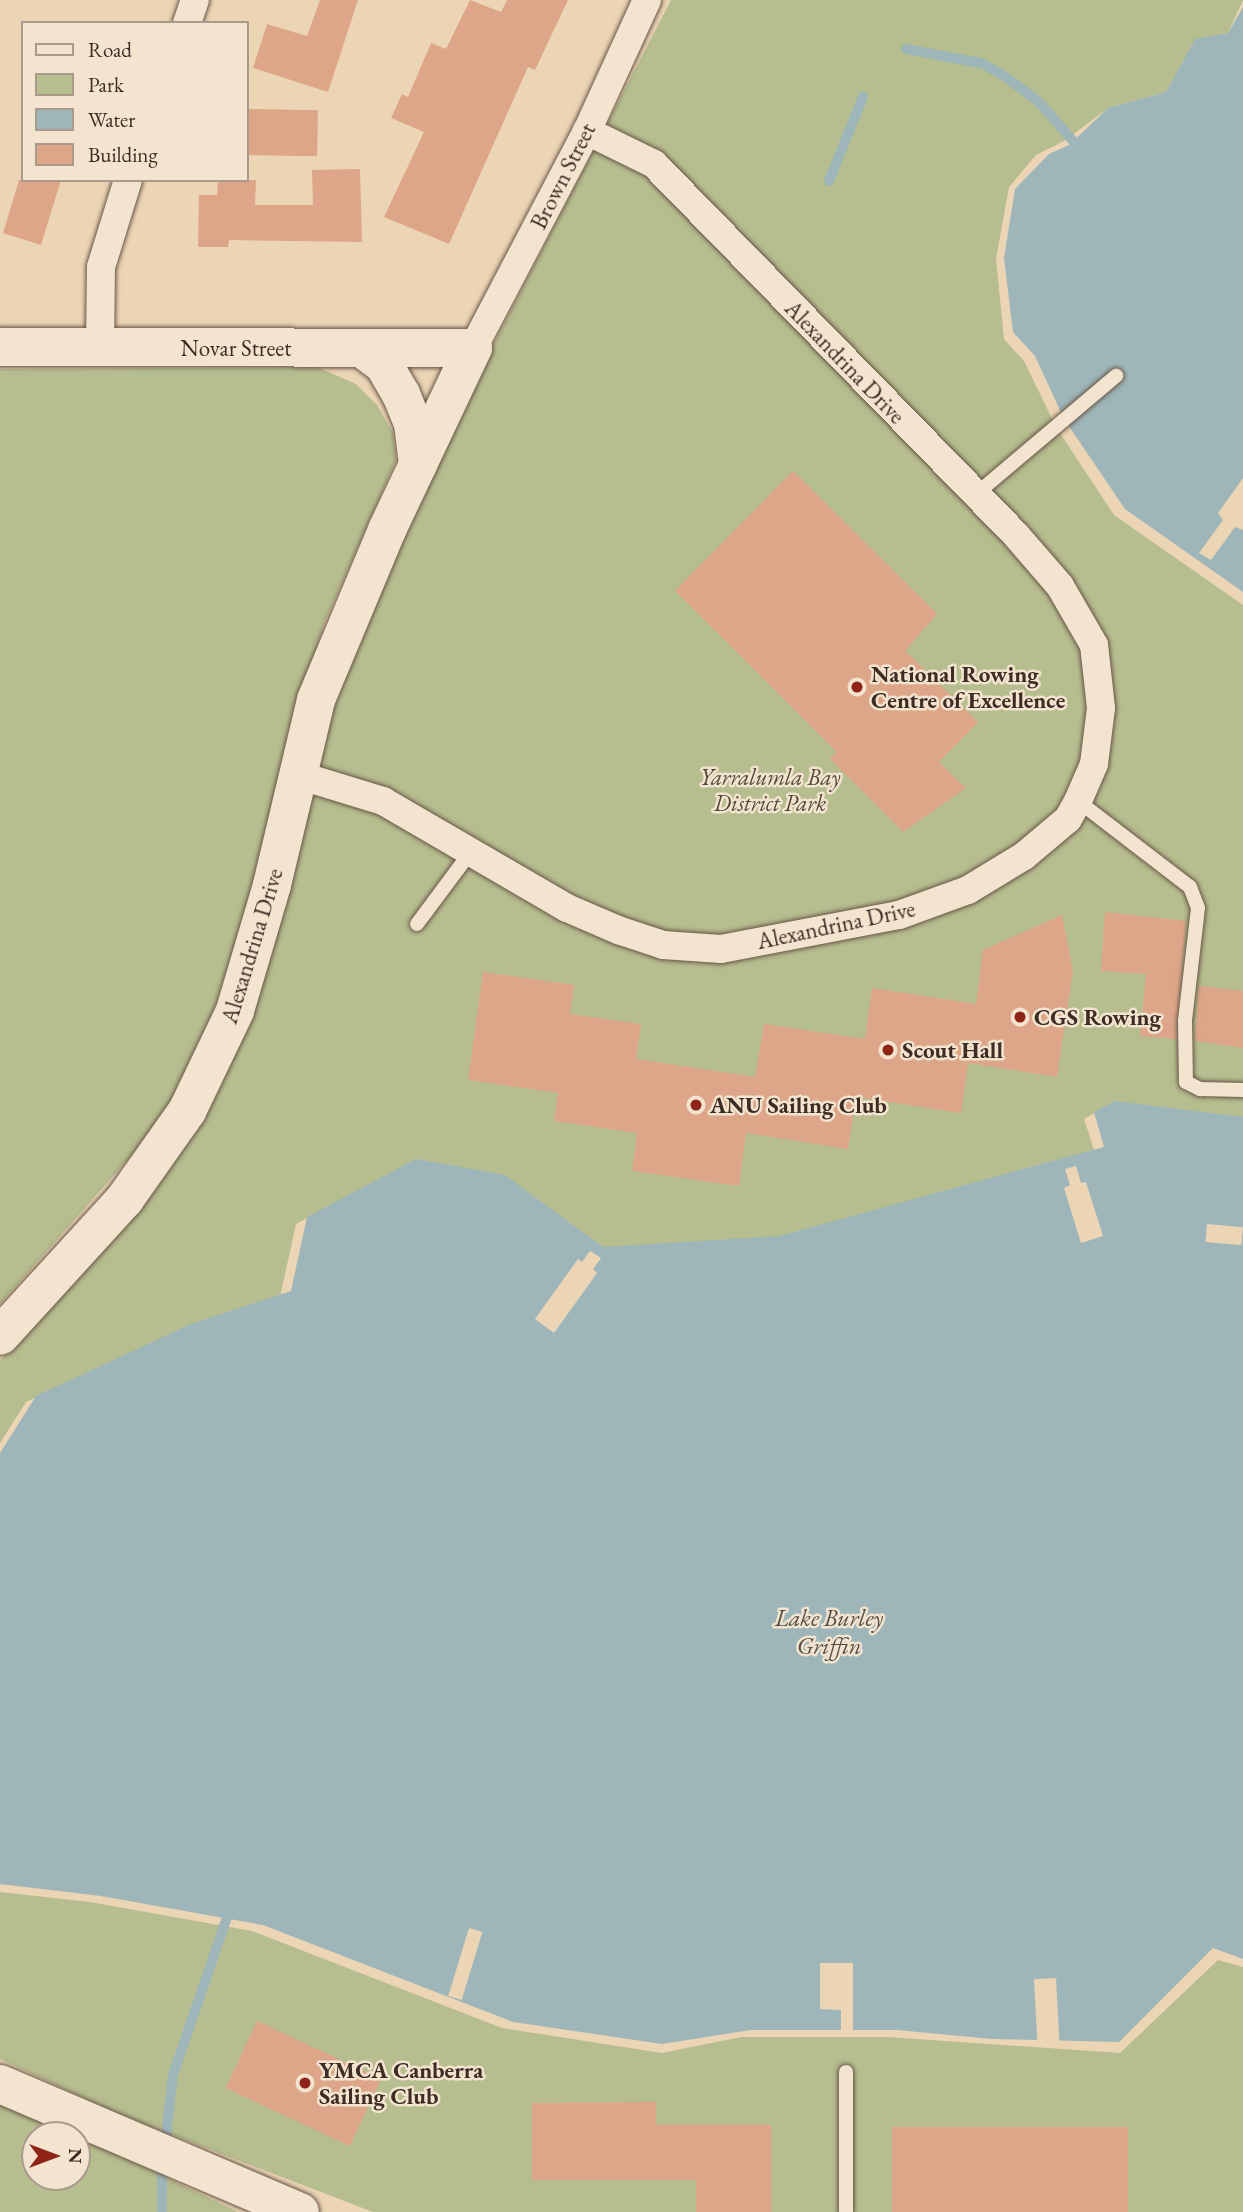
<!DOCTYPE html>
<style>
body{margin:0}
#map{position:relative;width:1243px;height:2212px;overflow:hidden;background:#ecd5b5;font-family:"EB Garamond",serif}
div>[style]{position:absolute}
.green>*{inset:0;background:#b6bd8e}
.water>*{inset:0;background:#9eb6b9}
.pier>*{inset:0;background:#ecd5b5;transform-origin:0 0}
.stream>*{height:10px;margin:-5px;padding:0 5px;transform-origin:5px;border-radius:5px;background:#9eb6b9}
.building>*{inset:0;background:#dea689;transform-origin:0 0}
.roads{filter:drop-shadow(0 0 2px #685648) drop-shadow(0 0 2px #685648)}
.service>*{height:14px;margin:-7px;padding:0 7px;transform-origin:7px;border-radius:7px;background:#f3e4cf}
.minor>*{height:28px;margin:-14px;padding:0 14px;transform-origin:14px;border-radius:14px;background:#f3e4cf}
.secondary>*{height:38px;margin:-19px;padding:0 19px;transform-origin:19px;border-radius:19px;background:#f3e4cf}
.dots>*{width:19px;height:19px;translate:-50% -50%;box-sizing:border-box;border:4px solid #f3e4cf;border-radius:50%}
span{translate:-50% -50%;white-space:nowrap;text-align:center;line-height:1.15;-webkit-text-stroke:5px #f3e4cf;paint-order:stroke}
.street-label{font-size:23px;color:#3c2c24}
.poi-label{font-size:23px;color:#3c2c24;font-weight:700}
.left{translate:0 -50%;text-align:left}
.park-label{font-size:23px;color:#544939;font-style:italic}
.water-label{font-size:24px;color:#544e49;font-style:italic}
.legend{position:absolute;left:21px;top:21px;width:228px;height:161px;box-sizing:border-box;background:#f3e4cf;border:2px solid #aa9a8b;margin:0;padding:9px 12px;list-style:none;font-size:21px;color:#3c2c24}
.legend li{display:flex;align-items:center;gap:14px;height:35px}
.legend b{width:35px;border:2px solid #aa9a8b}
.north{position:absolute;left:21px;top:2121px;width:70px;height:70px;box-sizing:border-box;background:#f3e4cf;border:2px solid #aa9a8b;border-radius:50%;rotate:90deg;font-size:19px;font-weight:700;line-height:28px;text-align:center;color:#3c2c24}
.north::after{content:'';display:block;margin:auto;width:24px;height:32px;background:#8f2418;clip-path:polygon(50% 0,100% 100%,50% 72%,0 100%)}
</style>
<div id="map">
<div class="green">
<div style="clip-path:polygon(671px 0,1243px 0,1228px 33px,1195px 40px,1166px 92px,1108px 108px,1066px 140px,1036px 155px,1009px 187px,996px 259px,1004px 339px,1024px 361px,1056px 427px,1114px 515px,1243px 605px,1243px 1126px,1105px 1107px,1084px 1119px,1095px 1153px,772px 1246px,602px 1257px,406px 1166px,296px 1224px,280px 1297px,181px 1331px,26px 1402px,0 1443px,0 1360px,139px 1209px,357px 642px,487px 357px)"></div>
<div style="clip-path:polygon(317px 367px,356px 384px,377px 405px,393px 433px,396px 460px,324px 624px,285px 747px,262px 865px,209px 1024px,159px 1124px,0 1304px,0 369px)"></div>
<div style="clip-path:polygon(0 1892px,90px 1902px,252px 1931px,502px 2028px,662px 2053px,741px 2037px,887px 2037px,1120px 2053px,1218px 1960px,1243px 1967px,1243px 2212px,373px 2212px,123px 2116px,0 2059px)"></div>
<div style="clip-path:polygon(0 2098px,76px 2135px,35px 2135px,35px 2177px,77px 2177px,77px 2135px,238px 2212px,0 2212px)"></div>
</div>
<div class="water">
<div style="clip-path:polygon(1243px 7px,1243px 592px,1125px 509px,1064px 419px,1035px 356px,1013px 332px,1004px 258px,1015px 189px,1049px 154px,1069px 145px,1108px 108px,1166px 92px,1195px 39px,1228px 33px)"></div>
<div style="clip-path:polygon(1115px 1101px,1243px 1117px,1243px 1959px,1213px 1948px,1119px 2042px,992px 2039px,897px 2030px,751px 2030px,662px 2044px,513px 2022px,263px 1925px,101px 1896px,0 1884px,0 1453px,36px 1396px,191px 1324px,291px 1291px,307px 1217px,416px 1159px,505px 1175px,603px 1247px,779px 1236px,1104px 1147px,1094px 1112px)"></div>
</div>
<div class="pier">
<div style="clip-path:polygon(1243px 478px,1243px 530px,1235px 527px,1211px 560px,1199px 553px,1223px 520px,1218px 513px)"></div>
<div style="clip-path:polygon(1076px 1166px,1081px 1183px,1086px 1182px,1103px 1236px,1081px 1243px,1064px 1188px,1070px 1185px,1065px 1169px)"></div>
<div style="left:1207px;top:1224px;width:36px;height:18px;rotate:5deg"></div>
<div style="clip-path:polygon(590px 1251px,601px 1258px,593px 1269px,597px 1273px,554px 1333px,535px 1319px,578px 1259px,582px 1262px)"></div>
<div style="left:469px;top:1928px;width:14px;height:71px;rotate:17deg"></div>
<div style="clip-path:polygon(820px 1963px,853px 1963px,853px 2034px,841px 2034px,841px 2010px,820px 2009px)"></div>
<div style="left:1056px;top:1978px;width:66px;height:22px;rotate:87deg"></div>
</div>
<div class="stream">
<div style="left:906px;top:49px;width:76px;rotate:10.6deg"></div>
<div style="left:981px;top:63px;width:25px;rotate:29deg"></div>
<div style="left:1003px;top:75px;width:45px;rotate:36.9deg"></div>
<div style="left:1039px;top:102px;width:62px;rotate:48.9deg"></div>
<div style="left:829px;top:181px;width:91px;rotate:-68deg"></div>
<div style="left:165px;top:2145px;width:70px;rotate:-83.5deg"></div>
<div style="left:173px;top:2075px;width:167px;rotate:-71.1deg"></div>
<div style="left:162px;top:2212px;width:48px;rotate:-90deg"></div>
</div>
<div class="building">
<div style="clip-path:polygon(320px 0,358px 0,328px 92px,253px 68px,267px 24px,307px 36px)"></div>
<div style="clip-path:polygon(470px 0,501px 12px,507px 0,568px 0,535px 70px,528px 67px,449px 244px,384px 217px,424px 132px,391px 118px,402px 94px,408px 97px,431px 43px,446px 49px)"></div>
<div style="left:247px;top:109px;width:71px;height:46px;rotate:1deg"></div>
<div style="clip-path:polygon(360px 169px,362px 242px,229px 240px,228px 247px,198px 247px,199px 195px,217px 195px,218px 180px,256px 180px,255px 205px,313px 205px,312px 170px)"></div>
<div style="clip-path:polygon(19px 180px,61px 180px,41px 245px,3px 233px)"></div>
<div style="clip-path:polygon(793px 471px,937px 614px,905px 651px,978px 722px,939px 762px,966px 788px,903px 832px,830px 759px,837px 752px,675px 591px)"></div>
<div style="clip-path:polygon(1105px 912px,1186px 921px,1176px 1039px,1140px 1036px,1146px 974px,1101px 971px)"></div>
<div style="clip-path:polygon(1062px 915px,1073px 971px,1057px 1077px,968px 1063px,961px 1113px,856px 1097px,848px 1149px,746px 1133px,739px 1186px,632px 1171px,637px 1133px,554px 1121px,558px 1093px,468px 1080px,483px 972px,574px 985px,570px 1014px,641px 1024px,636px 1059px,755px 1077px,764px 1024px,865px 1039px,872px 988px,976px 1004px,983px 950px)"></div>
<div style="clip-path:polygon(1199px 986px,1243px 991px,1243px 1048px,1195px 1041px)"></div>
<div style="left:257px;top:2021px;width:137px;height:74px;rotate:25deg"></div>
<div style="clip-path:polygon(656px 2102px,656px 2125px,771px 2125px,771px 2212px,696px 2212px,696px 2180px,532px 2180px,532px 2103px)"></div>
<div style="left:892px;top:2127px;width:236px;height:85px"></div>
</div>
<div class="roads">
<div class="service">
<div style="left:975px;top:495px;width:185px;rotate:-40.2deg"></div>
<div style="left:1078px;top:801px;width:141px;rotate:37.5deg"></div>
<div style="left:1190px;top:887px;width:22px;rotate:69deg"></div>
<div style="left:1198px;top:908px;width:114px;rotate:96.6deg"></div>
<div style="left:1185px;top:1021px;width:61px;rotate:89.1deg"></div>
<div style="left:1186px;top:1082px;width:16px;rotate:27deg"></div>
<div style="left:1200px;top:1089px;width:43px;rotate:1.3deg"></div>
<div style="left:417px;top:924px;width:89px;rotate:-53.3deg"></div>
<div style="left:846px;top:2212px;width:140px;rotate:-90deg"></div>
</div>
<div class="minor">
<div style="left:187px;top:23px;width:24px;rotate:-71deg"></div>
<div style="left:100px;top:347px;width:80px;rotate:-89.3deg"></div>
<div style="left:101px;top:267px;width:91px;rotate:-72.8deg"></div>
<div style="left:473px;top:348px;width:245px;rotate:-62.3deg"></div>
<div style="left:587px;top:131px;width:144px;rotate:-65.4deg"></div>
<div style="left:298px;top:775px;width:89px;rotate:17deg"></div>
<div style="left:383px;top:801px;width:213px;rotate:30.2deg"></div>
<div style="left:567px;top:908px;width:56px;rotate:23.3deg"></div>
<div style="left:618px;top:930px;width:47px;rotate:18.4deg"></div>
<div style="left:663px;top:945px;width:58px;rotate:3.9deg"></div>
<div style="left:721px;top:949px;width:181px;rotate:-10.8deg"></div>
<div style="left:899px;top:915px;width:73px;rotate:-19.9deg"></div>
<div style="left:968px;top:890px;width:66px;rotate:-31.3deg"></div>
<div style="left:1024px;top:856px;width:57px;rotate:-40.1deg"></div>
<div style="left:1068px;top:819px;width:21px;rotate:-61deg"></div>
<div style="left:1078px;top:801px;width:40px;rotate:-66.6deg"></div>
<div style="left:1094px;top:764px;width:56px;rotate:-82.9deg"></div>
<div style="left:1101px;top:708px;width:63px;rotate:-96.3deg"></div>
<div style="left:1094px;top:645px;width:68px;rotate:-120deg"></div>
<div style="left:1060px;top:586px;width:67px;rotate:-130.8deg"></div>
<div style="left:1016px;top:535px;width:518px;rotate:-134.3deg"></div>
<div style="left:654px;top:164px;width:75px;rotate:-153.8deg"></div>
</div>
<div class="secondary">
<div style="left:0;top:347px;width:473px;rotate:0.1deg"></div>
<div style="left:473px;top:348px;width:201px;rotate:115.3deg"></div>
<div style="left:387px;top:530px;width:184px;rotate:112.7deg"></div>
<div style="left:316px;top:700px;width:190px;rotate:103.4deg"></div>
<div style="left:272px;top:885px;width:131px;rotate:106.4deg"></div>
<div style="left:235px;top:1011px;width:111px;rotate:115.6deg"></div>
<div style="left:187px;top:1111px;width:108px;rotate:125.2deg"></div>
<div style="left:125px;top:1199px;width:185px;rotate:132.4deg"></div>
<div style="left:361px;top:348px;width:29px;rotate:36deg"></div>
<div style="left:384px;top:365px;width:34px;rotate:60deg"></div>
<div style="left:401px;top:394px;width:31px;rotate:68deg"></div>
<div style="left:413px;top:423px;width:42px;rotate:83.2deg"></div>
<div style="left:0;top:2084px;width:326px;rotate:23.1deg"></div>
</div>
</div>
<div class="dots">
<div style="left:857px;top:687px;background:#8f2418"></div>
<div style="left:1020px;top:1017px;background:#8f2418"></div>
<div style="left:888px;top:1050px;background:#8f2418"></div>
<div style="left:696px;top:1105px;background:#8f2418"></div>
<div style="left:305px;top:2083px;background:#8f2418"></div>
</div>
<div class="street-label">
<span style="left:563px;top:176px;rotate:-63deg">Brown Street</span>
<span style="left:236px;top:348px">Novar Street</span>
<span style="left:845px;top:362px;rotate:46deg">Alexandrina Drive</span>
<span style="left:836px;top:925px;rotate:-12deg">Alexandrina Drive</span>
<span style="left:252px;top:946px;rotate:-73deg">Alexandrina Drive</span>
</div>
<div class="poi-label">
<span class="left" style="left:871px;top:687px">National Rowing<br>Centre of Excellence</span>
<span class="left" style="left:1034px;top:1017px">CGS Rowing</span>
<span class="left" style="left:902px;top:1050px">Scout Hall</span>
<span class="left" style="left:710px;top:1105px">ANU Sailing Club</span>
<span class="left" style="left:319px;top:2083px">YMCA Canberra<br>Sailing Club</span>
</div>
<div class="park-label">
<span style="left:770px;top:790px">Yarralumla Bay<br>District Park</span>
</div>
<div class="water-label">
<span style="left:829px;top:1632px">Lake Burley<br>Griffin</span>
</div>
<ul class="legend">
<li><b style="height:9px;background:#f3e4cf"></b>Road</li>
<li><b style="height:19px;background:#b6bd8e"></b>Park</li>
<li><b style="height:19px;background:#9eb6b9"></b>Water</li>
<li><b style="height:19px;background:#dea689"></b>Building</li>
</ul>
<div class="north">N</div>
</div>
